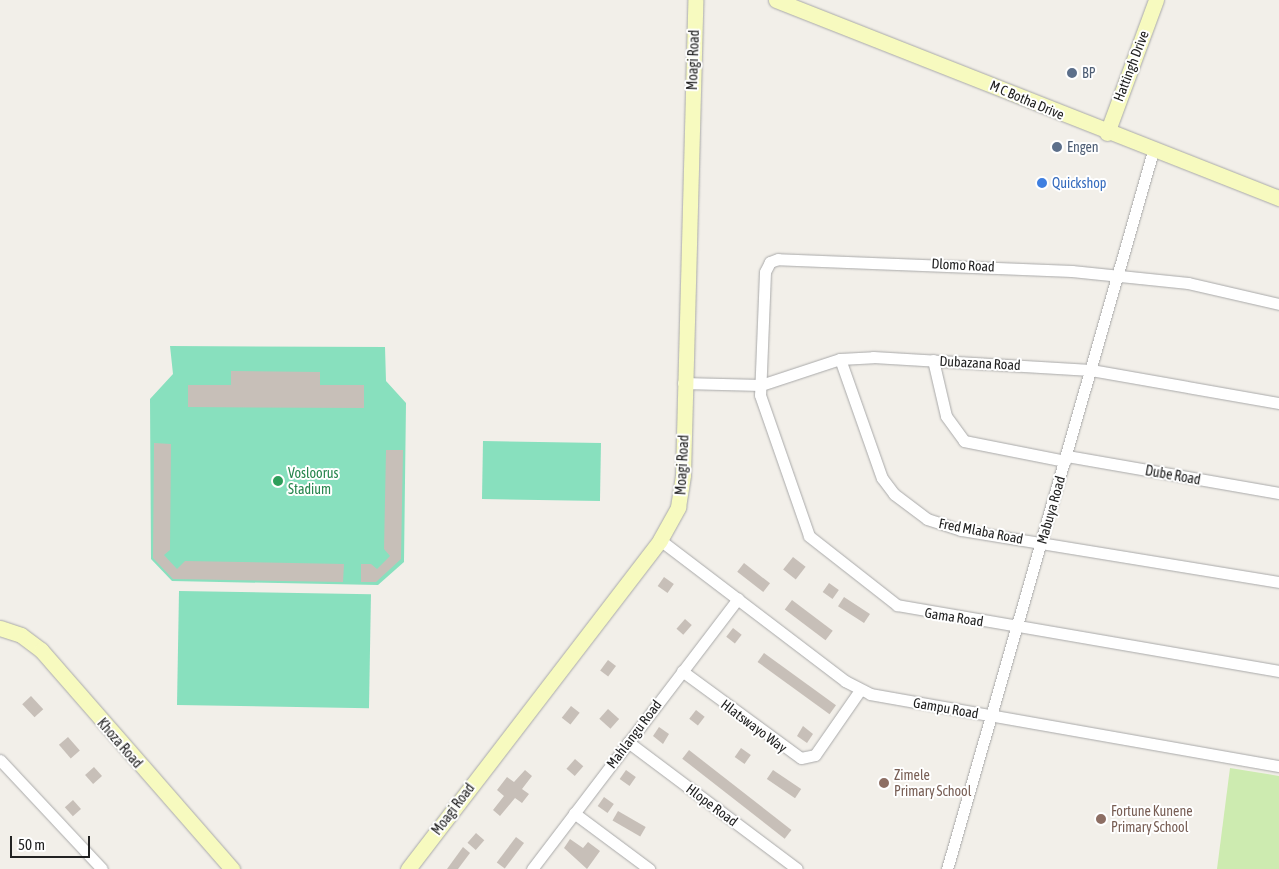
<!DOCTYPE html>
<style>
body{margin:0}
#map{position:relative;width:1279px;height:869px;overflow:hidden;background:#f2efe9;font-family:"Asap Condensed",sans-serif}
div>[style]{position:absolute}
.grass>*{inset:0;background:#cdebb0}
.pitch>*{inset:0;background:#88e0be;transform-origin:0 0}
.building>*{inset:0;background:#c7bfb8;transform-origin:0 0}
.roads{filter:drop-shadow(0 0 1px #a9a9a9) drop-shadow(0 0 1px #a9a9a9)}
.street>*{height:11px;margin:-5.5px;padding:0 5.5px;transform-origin:5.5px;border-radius:5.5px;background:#fff}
.secondary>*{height:15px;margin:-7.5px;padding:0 7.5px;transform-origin:7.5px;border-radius:7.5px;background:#f7fabf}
.dots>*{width:14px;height:14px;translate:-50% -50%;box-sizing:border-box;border:2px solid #fff;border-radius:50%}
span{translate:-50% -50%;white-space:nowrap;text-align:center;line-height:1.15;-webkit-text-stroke:4px #fff;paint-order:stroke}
.street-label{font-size:14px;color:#222}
.service-label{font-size:14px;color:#4e5e75}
.left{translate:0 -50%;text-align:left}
.shop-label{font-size:14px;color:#366cbe}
.leisure-label{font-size:14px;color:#27864d}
.education-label{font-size:14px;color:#785e54}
.scale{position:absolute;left:10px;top:836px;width:80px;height:22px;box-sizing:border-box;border:2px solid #222;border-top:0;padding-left:6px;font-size:15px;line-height:18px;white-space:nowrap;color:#222;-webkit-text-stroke:4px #fff;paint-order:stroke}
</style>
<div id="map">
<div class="grass">
<div style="clip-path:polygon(1230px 768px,1279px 776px,1279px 869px,1217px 869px)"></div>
</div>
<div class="pitch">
<div style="clip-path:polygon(170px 346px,385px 347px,386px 381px,406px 403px,404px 562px,378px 585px,172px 581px,151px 559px,150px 399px,173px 374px)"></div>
<div style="left:483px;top:441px;width:118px;height:58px;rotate:1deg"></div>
<div style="left:179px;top:591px;width:192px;height:114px;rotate:1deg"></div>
</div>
<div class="building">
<div style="clip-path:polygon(231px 371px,320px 372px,320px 385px,364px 385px,364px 408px,188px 407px,188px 385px,231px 385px)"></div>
<div style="clip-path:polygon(154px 443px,171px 444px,170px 550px,164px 555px,177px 569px,185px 561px,344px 564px,343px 582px,173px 579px,153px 558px)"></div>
<div style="clip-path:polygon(386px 450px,403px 450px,401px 559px,376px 582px,361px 582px,361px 564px,371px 564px,377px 569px,390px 556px,384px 549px)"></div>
<div style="left:793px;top:557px;width:16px;height:16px;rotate:38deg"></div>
<div style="left:744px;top:563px;width:33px;height:11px;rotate:38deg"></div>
<div style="left:664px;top:577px;width:12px;height:11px;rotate:35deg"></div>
<div style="left:829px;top:583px;width:12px;height:11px;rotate:35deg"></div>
<div style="left:844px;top:597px;width:31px;height:11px;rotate:33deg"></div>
<div style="left:792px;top:600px;width:51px;height:12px;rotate:37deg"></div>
<div style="left:685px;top:619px;width:9px;height:13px;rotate:41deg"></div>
<div style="left:733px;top:628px;width:11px;height:11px;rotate:38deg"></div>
<div style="left:764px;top:653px;width:89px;height:11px;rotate:36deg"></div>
<div style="left:608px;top:660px;width:10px;height:13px;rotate:37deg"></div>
<div style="left:31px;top:696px;width:18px;height:12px;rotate:47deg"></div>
<div style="left:571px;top:706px;width:11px;height:15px;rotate:38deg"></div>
<div style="left:608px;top:709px;width:15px;height:13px;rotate:42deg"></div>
<div style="left:696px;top:710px;width:11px;height:11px;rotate:38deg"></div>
<div style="clip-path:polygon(803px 726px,813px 734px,807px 743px,797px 736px)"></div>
<div style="clip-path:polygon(659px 727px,669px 734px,663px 744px,653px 736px)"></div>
<div style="left:68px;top:737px;width:18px;height:12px;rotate:49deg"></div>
<div style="left:741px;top:748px;width:12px;height:11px;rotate:35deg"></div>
<div style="left:689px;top:750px;width:130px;height:11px;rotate:38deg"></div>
<div style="left:575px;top:759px;width:11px;height:13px;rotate:41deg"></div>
<div style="left:94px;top:767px;width:12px;height:12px;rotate:48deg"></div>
<div style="clip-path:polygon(525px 770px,532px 776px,522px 789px,529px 794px,522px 803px,515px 798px,500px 816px,493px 810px,504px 796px,497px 790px,507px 777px,514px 782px)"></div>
<div style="left:626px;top:770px;width:12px;height:11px;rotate:35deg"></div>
<div style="left:773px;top:770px;width:34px;height:11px;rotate:34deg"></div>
<div style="left:604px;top:797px;width:12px;height:11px;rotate:35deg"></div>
<div style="left:73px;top:800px;width:12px;height:11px;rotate:48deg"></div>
<div style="left:618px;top:811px;width:32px;height:11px;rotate:30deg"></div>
<div style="left:476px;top:833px;width:11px;height:13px;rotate:41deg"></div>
<div style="left:516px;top:837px;width:10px;height:32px;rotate:37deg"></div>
<div style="clip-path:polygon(570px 839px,583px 848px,588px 842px,600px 851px,587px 869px,564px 848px)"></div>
<div style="clip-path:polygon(463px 847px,470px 853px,458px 869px,447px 869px)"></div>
</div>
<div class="roads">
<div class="street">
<div style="left:1279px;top:304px;width:93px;rotate:-167deg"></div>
<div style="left:1188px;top:283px;width:117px;rotate:-174.1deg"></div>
<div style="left:1072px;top:271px;width:294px;rotate:-177.7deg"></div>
<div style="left:778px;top:259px;width:9px;rotate:159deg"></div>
<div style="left:770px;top:262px;width:11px;rotate:117deg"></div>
<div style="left:765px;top:272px;width:123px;rotate:92.3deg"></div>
<div style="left:760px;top:395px;width:149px;rotate:70.8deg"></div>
<div style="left:809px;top:536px;width:112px;rotate:38.1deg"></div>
<div style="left:897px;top:605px;width:388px;rotate:9.8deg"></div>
<div style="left:840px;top:359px;width:126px;rotate:70.6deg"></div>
<div style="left:882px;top:478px;width:20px;rotate:53deg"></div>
<div style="left:894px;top:494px;width:41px;rotate:37.1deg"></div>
<div style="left:927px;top:519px;width:36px;rotate:18deg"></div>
<div style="left:961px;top:530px;width:322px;rotate:9.3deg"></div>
<div style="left:933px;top:360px;width:57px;rotate:76.9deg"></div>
<div style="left:946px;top:416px;width:31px;rotate:54deg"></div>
<div style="left:964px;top:441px;width:103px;rotate:11.2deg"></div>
<div style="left:683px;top:383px;width:78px;rotate:1.5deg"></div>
<div style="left:761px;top:385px;width:83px;rotate:-18.2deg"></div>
<div style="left:840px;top:359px;width:33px;rotate:-3deg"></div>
<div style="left:873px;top:357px;width:218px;rotate:3.4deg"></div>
<div style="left:1091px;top:370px;width:191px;rotate:10deg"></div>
<div style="left:1067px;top:456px;width:215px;rotate:9.9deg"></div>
<div style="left:660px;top:540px;width:233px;rotate:37.3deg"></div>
<div style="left:845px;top:681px;width:28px;rotate:27deg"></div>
<div style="left:870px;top:694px;width:415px;rotate:10deg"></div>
<div style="left:682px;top:671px;width:147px;rotate:36.2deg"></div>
<div style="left:801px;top:758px;width:14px;rotate:-12deg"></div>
<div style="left:815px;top:755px;width:79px;rotate:-55.3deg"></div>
<div style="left:628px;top:742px;width:211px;rotate:36.9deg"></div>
<div style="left:0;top:760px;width:149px;rotate:46.9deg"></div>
<div style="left:574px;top:813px;width:94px;rotate:36.7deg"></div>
<div style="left:532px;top:869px;width:340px;rotate:-52.7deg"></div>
<div style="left:947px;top:869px;width:747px;rotate:-73.99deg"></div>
</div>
<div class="secondary">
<div style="left:776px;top:0;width:541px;rotate:21.49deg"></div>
<div style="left:1107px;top:133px;width:142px;rotate:-69.8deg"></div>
<div style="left:0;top:628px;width:22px;rotate:18deg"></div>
<div style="left:21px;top:635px;width:25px;rotate:37deg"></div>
<div style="left:41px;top:650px;width:291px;rotate:48.9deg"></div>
<div style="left:408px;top:869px;width:414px;rotate:-52.5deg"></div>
<div style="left:660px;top:540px;width:38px;rotate:-61deg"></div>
<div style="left:678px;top:507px;width:33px;rotate:-81deg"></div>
<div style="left:683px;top:474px;width:474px;rotate:-88.5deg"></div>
</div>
</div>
<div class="dots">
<div style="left:1072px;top:73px;background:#5c6f8a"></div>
<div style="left:1057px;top:147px;background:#5c6f8a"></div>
<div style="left:1042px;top:183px;background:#3f7fe0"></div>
<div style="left:278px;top:481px;background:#2e9e5b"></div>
<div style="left:884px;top:783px;background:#8d6e63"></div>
<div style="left:1101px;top:819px;background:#8d6e63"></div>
</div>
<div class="street-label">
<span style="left:693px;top:60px;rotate:-88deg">Moagi Road</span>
<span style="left:1131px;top:66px;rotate:-69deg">Hattingh Drive</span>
<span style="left:1027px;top:100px;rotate:23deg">M C Botha Drive</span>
<span style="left:963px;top:265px;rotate:3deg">Dlomo Road</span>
<span style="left:980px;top:363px;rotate:3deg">Dubazana Road</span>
<span style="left:682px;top:465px;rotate:-87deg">Moagi Road</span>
<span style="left:1173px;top:475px;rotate:10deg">Dube Road</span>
<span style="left:1051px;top:510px;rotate:-74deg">Mabuya Road</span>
<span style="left:981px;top:531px;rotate:11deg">Fred Mlaba Road</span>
<span style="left:954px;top:617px;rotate:9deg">Gama Road</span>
<span style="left:946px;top:708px;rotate:10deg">Gampu Road</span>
<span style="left:754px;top:726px;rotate:37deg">Hlatswayo Way</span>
<span style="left:634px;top:734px;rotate:-53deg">Mahlangu Road</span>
<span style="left:120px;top:743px;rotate:49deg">Khoza Road</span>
<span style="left:712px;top:805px;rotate:37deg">Hlope Road</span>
<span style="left:453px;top:809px;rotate:-53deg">Moagi Road</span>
</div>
<div class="service-label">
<span class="left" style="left:1082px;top:73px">BP</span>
<span class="left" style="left:1067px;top:147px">Engen</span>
</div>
<div class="shop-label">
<span class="left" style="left:1052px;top:183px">Quickshop</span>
</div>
<div class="leisure-label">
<span class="left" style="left:288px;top:481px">Vosloorus<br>Stadium</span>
</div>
<div class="education-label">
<span class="left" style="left:894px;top:783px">Zimele<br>Primary School</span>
<span class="left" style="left:1111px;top:819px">Fortune Kunene<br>Primary School</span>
</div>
<div class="scale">50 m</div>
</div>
